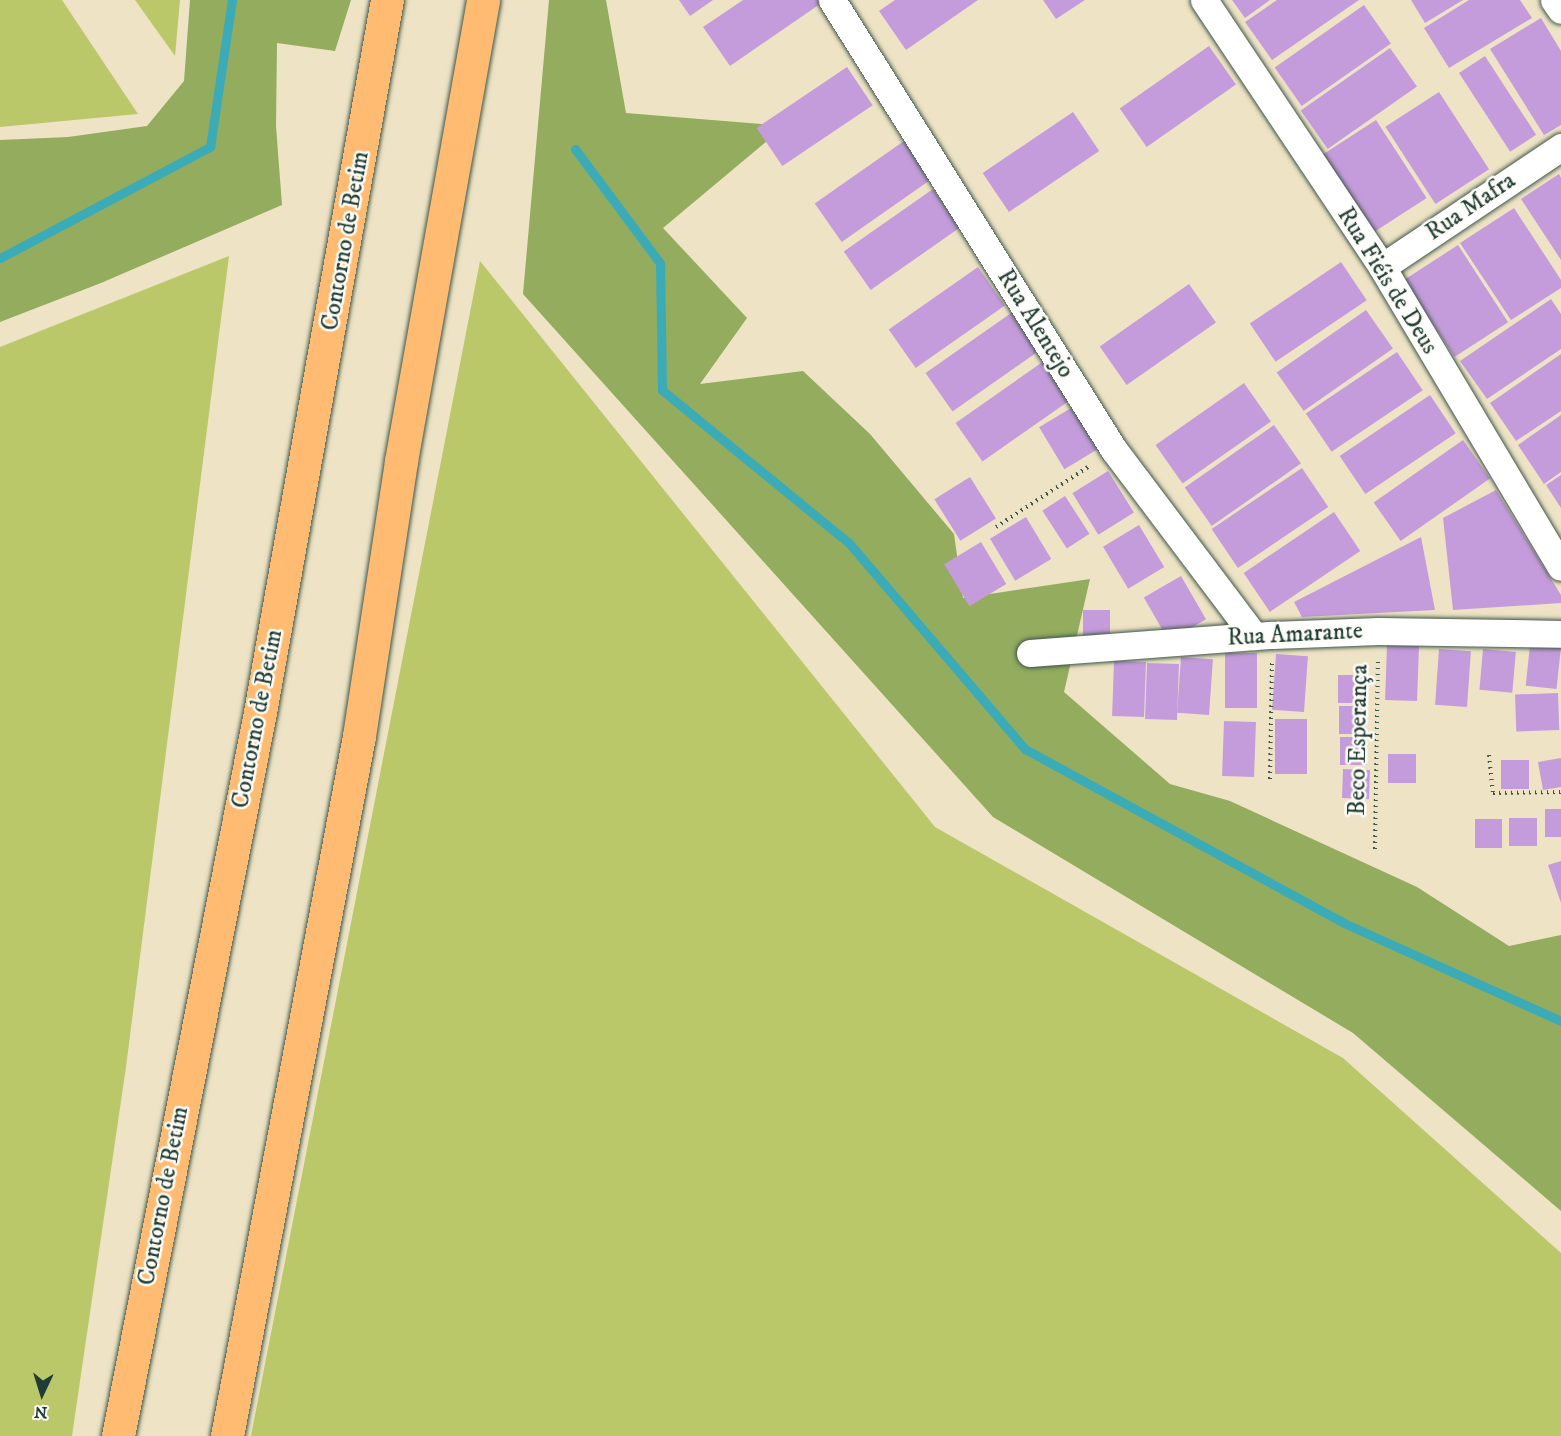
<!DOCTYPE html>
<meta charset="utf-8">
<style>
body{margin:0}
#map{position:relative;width:1561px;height:1436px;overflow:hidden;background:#eee4c5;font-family:"IM FELL DW Pica",serif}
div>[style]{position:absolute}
.green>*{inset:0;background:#bac86a}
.forest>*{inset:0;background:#93ac5e}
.stream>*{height:9px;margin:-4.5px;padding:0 4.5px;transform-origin:4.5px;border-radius:4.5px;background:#3babb7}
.building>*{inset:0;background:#c59cdb;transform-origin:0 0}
.path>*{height:4px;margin-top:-2px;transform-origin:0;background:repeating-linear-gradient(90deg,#3e564a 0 1.5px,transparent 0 6px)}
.roads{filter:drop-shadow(0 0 2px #3e564a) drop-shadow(0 0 2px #3e564a)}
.minor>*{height:27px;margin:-13.5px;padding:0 13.5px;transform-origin:13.5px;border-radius:13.5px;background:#fff}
.motorway>*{height:33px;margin:-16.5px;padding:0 16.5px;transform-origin:16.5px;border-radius:16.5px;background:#ffbb71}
span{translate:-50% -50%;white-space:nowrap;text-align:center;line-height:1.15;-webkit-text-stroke:5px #fdfcf7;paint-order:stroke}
.street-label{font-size:24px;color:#1f3d34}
.north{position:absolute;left:12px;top:1364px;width:60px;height:60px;-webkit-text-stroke:4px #fdfcf7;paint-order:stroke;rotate:184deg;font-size:16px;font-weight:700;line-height:24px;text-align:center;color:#1f3d34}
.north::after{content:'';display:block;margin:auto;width:21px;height:27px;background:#1f3d34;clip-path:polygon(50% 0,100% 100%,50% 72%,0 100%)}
</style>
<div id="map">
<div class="green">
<div style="clip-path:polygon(0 0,62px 0,138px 114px,0 127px)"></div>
<div style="clip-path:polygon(135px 0,180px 0,175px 56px)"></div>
<div style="clip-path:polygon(229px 256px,126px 1067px,72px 1436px,0 1436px,0 347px)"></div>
<div style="clip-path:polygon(480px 261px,935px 827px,1343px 1058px,1561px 1253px,1561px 1436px,251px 1436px)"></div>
</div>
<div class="forest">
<div style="clip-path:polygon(190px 0,351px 0,335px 51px,277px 43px,276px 126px,282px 205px,101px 283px,0 322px,0 140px,68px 137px,147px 126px,184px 81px)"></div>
<div style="clip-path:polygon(549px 0,606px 0,626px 113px,785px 126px,663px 228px,747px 318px,700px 384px,803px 371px,870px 434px,954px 534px,963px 598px,1090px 579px,1064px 692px,1170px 784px,1230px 801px,1417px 887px,1509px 946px,1561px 935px,1561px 1211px,1353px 1033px,993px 817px,523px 294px)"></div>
</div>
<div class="stream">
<div style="left:575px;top:149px;width:142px;rotate:53.3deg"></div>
<div style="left:660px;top:263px;width:127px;rotate:89.1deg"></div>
<div style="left:662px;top:390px;width:242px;rotate:39.3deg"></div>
<div style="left:849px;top:543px;width:271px;rotate:49.5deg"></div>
<div style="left:1025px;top:749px;width:363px;rotate:28.6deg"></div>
<div style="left:1344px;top:923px;width:238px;rotate:24.3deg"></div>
<div style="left:0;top:258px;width:238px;rotate:-27.9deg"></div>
<div style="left:210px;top:147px;width:149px;rotate:-81.5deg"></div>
</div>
<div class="building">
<div style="clip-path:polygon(679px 0,713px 0,690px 16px)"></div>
<div style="clip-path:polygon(743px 0,818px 0,820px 4px,730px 66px,703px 27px)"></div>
<div style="clip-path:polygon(895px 0,978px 0,906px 50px,879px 11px)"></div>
<div style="clip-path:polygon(1043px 0,1085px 0,1056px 19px)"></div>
<div style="clip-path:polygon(1232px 0,1270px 0,1245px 18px)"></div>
<div style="clip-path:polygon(1277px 0,1359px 0,1272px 60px,1245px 22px)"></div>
<div style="clip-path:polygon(1411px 0,1463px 0,1425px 23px)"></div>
<div style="clip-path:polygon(1469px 0,1520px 0,1532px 18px,1449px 68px,1424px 28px)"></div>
<div style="left:1364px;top:5px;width:47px;height:109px;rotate:55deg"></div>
<div style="clip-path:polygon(1541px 18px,1561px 51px,1561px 125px,1544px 135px,1490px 49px)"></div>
<div style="left:1209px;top:46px;width:47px;height:109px;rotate:55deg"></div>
<div style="left:1390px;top:48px;width:47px;height:109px;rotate:55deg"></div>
<div style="left:1485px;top:56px;width:94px;height:31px;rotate:57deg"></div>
<div style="left:847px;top:67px;width:46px;height:109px;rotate:56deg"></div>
<div style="left:1439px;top:92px;width:92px;height:64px;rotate:57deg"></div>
<div style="left:1073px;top:112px;width:47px;height:109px;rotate:56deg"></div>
<div style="left:1376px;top:120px;width:93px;height:64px;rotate:57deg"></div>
<div style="left:904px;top:141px;width:47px;height:109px;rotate:55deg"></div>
<div style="clip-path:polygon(1559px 174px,1561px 178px,1561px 260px,1521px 199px)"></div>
<div style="left:933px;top:189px;width:47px;height:109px;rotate:55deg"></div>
<div style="clip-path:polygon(1514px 208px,1561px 280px,1561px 288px,1511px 320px,1460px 243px)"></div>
<div style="left:1458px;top:245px;width:92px;height:64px;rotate:57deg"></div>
<div style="left:1341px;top:262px;width:46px;height:110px;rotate:56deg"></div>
<div style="left:978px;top:267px;width:47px;height:109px;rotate:55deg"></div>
<div style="left:1189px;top:284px;width:47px;height:109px;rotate:55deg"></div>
<div style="clip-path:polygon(1551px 299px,1561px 314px,1561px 349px,1487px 399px,1460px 361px)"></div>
<div style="left:1366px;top:310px;width:47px;height:109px;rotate:55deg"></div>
<div style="left:1014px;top:311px;width:47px;height:108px;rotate:55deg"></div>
<div style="left:1397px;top:352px;width:46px;height:110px;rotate:56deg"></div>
<div style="clip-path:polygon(1561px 354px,1561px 411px,1516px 441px,1490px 403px)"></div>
<div style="left:1044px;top:361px;width:47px;height:108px;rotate:55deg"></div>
<div style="left:1244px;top:383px;width:47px;height:108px;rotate:55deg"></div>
<div style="left:1430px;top:395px;width:46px;height:109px;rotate:56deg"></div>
<div style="left:1076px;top:405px;width:49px;height:43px;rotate:59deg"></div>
<div style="clip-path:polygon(1561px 415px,1561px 472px,1544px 484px,1518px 445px)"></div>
<div style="left:1274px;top:425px;width:47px;height:109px;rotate:55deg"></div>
<div style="left:1463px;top:440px;width:47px;height:109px;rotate:55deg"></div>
<div style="left:1302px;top:468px;width:47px;height:109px;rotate:56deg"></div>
<div style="left:1108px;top:471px;width:49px;height:42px;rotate:58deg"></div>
<div style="clip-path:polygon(1561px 475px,1561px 508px,1546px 485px)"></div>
<div style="left:970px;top:477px;width:49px;height:42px;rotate:58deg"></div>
<div style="clip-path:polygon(1496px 490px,1561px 595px,1561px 603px,1453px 610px,1443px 518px)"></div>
<div style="left:1065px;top:496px;width:45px;height:27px;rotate:57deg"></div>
<div style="left:1334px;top:512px;width:47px;height:109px;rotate:56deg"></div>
<div style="left:1026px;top:517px;width:49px;height:42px;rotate:59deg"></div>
<div style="left:1139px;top:525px;width:49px;height:42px;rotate:59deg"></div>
<div style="clip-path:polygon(1421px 537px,1435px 610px,1302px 617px,1294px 602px)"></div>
<div style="left:981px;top:542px;width:49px;height:43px;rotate:59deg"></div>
<div style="left:1181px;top:576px;width:50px;height:43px;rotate:60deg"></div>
<div style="left:1083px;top:610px;width:27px;height:28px"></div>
<div style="left:1387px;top:645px;width:32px;height:55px;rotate:2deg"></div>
<div style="left:1530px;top:645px;width:31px;height:41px;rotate:6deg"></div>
<div style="left:1439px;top:649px;width:32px;height:56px;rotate:4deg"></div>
<div style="left:1483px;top:649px;width:33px;height:41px;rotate:5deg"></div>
<div style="left:1225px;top:653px;width:32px;height:55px"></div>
<div style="left:1276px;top:654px;width:32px;height:56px;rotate:4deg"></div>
<div style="left:1181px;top:657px;width:32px;height:56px;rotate:4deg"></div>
<div style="left:1114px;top:661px;width:32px;height:55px;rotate:2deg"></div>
<div style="left:1147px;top:663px;width:32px;height:56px;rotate:2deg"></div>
<div style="left:1338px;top:675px;width:27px;height:28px"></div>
<div style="left:1558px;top:693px;width:37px;height:43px;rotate:88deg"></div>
<div style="left:1339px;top:706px;width:27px;height:28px"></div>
<div style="left:1275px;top:719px;width:32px;height:55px"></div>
<div style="left:1224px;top:721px;width:32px;height:55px;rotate:2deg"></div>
<div style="left:1340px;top:737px;width:27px;height:28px"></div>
<div style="left:1388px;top:754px;width:28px;height:29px"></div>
<div style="clip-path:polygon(1561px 758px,1561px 787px,1543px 790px,1538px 762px)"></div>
<div style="left:1501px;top:760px;width:28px;height:29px"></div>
<div style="left:1343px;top:769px;width:27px;height:29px;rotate:2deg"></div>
<div style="left:1545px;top:809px;width:16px;height:28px"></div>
<div style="left:1509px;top:818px;width:28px;height:28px"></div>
<div style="left:1475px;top:819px;width:27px;height:29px"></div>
<div style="clip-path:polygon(1561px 861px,1561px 903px,1548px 865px)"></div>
</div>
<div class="path">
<div style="left:996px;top:527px;width:113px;rotate:-33.1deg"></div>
<div style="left:1489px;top:755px;width:38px;rotate:84deg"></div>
<div style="left:1493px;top:793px;width:68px;rotate:-0.8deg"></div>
<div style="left:1270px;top:779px;width:116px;rotate:-89deg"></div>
<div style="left:1375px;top:849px;width:190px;rotate:-89.1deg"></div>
</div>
<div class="roads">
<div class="minor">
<div style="left:832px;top:0;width:531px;rotate:57.93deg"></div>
<div style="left:1114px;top:450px;width:233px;rotate:53deg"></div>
<div style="left:1204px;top:0;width:321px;rotate:56.3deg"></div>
<div style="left:1382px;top:267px;width:349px;rotate:59.2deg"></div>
<div style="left:1554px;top:0;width:12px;rotate:55deg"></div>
<div style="left:1382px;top:267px;width:216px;rotate:-33.8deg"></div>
<div style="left:1030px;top:653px;width:243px;rotate:-4.3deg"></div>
<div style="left:1272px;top:635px;width:106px;rotate:-2.2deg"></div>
<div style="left:1378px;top:631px;width:183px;rotate:0.9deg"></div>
</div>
<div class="motorway">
<div style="left:118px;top:1436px;width:738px;rotate:-78.9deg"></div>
<div style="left:260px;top:712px;width:723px;rotate:-79.89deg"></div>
<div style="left:227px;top:1436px;width:712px;rotate:-79.32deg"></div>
<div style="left:359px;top:736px;width:278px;rotate:-81.3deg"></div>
<div style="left:401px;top:461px;width:468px;rotate:-79.9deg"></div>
</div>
</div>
<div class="street-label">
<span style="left:1471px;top:207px;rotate:-34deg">Rua Mafra</span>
<span style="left:346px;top:241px;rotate:-80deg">Contorno de Betim</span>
<span style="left:1387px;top:281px;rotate:58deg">Rua Fiéis de Deus</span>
<span style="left:1035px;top:324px;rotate:58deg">Rua Alentejo</span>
<span style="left:1295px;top:635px;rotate:-3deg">Rua Amarante</span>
<span style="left:258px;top:719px;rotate:-79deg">Contorno de Betim</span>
<span style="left:1359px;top:740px;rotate:-89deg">Beco Esperança</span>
<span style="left:164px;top:1196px;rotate:-79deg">Contorno de Betim</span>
</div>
<div class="north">N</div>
</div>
